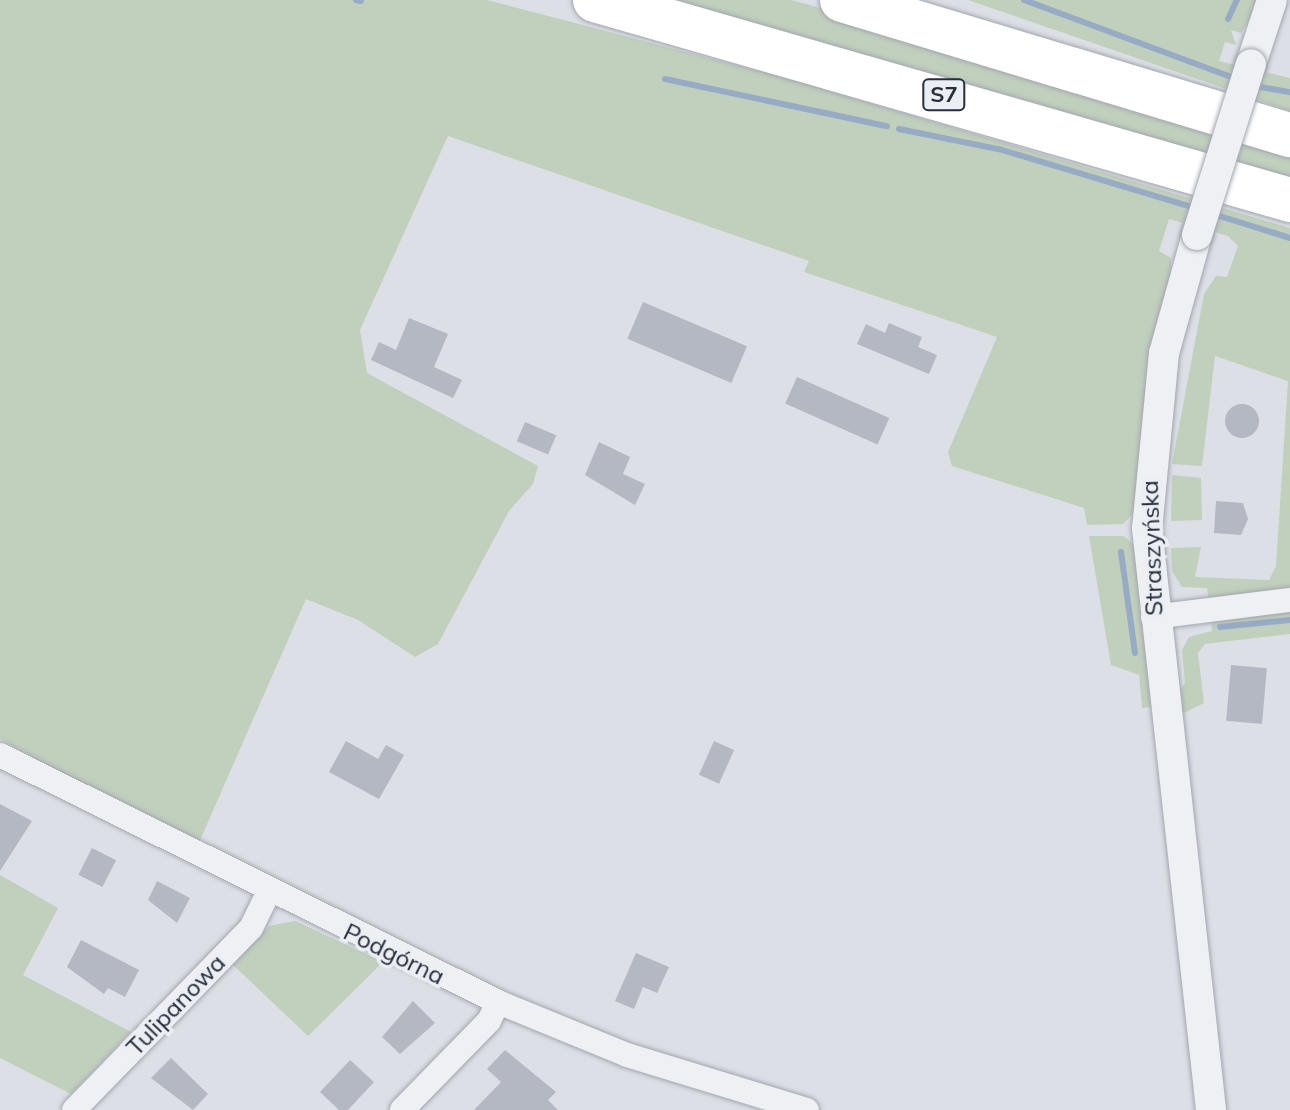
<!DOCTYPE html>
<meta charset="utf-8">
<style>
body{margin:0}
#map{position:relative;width:1290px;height:1110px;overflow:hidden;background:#dcdfe5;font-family:Mulish,sans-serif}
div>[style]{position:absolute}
.green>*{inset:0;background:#c1cfbd}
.stream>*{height:6px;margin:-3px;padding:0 3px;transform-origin:3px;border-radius:3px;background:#97abc5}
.building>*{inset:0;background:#b3b8c2;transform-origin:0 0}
.round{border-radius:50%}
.roads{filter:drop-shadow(0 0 2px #a2a6af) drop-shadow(0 0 2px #a2a6af)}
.minor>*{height:24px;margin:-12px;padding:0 12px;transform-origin:12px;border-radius:12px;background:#eef0f4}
.tertiary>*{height:30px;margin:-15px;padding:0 15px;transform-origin:15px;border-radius:15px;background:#eef0f4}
.motorway>*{height:44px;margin:-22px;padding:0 22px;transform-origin:22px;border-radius:22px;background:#fff}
.bridges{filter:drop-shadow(0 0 2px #a2a6af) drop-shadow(0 0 2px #a2a6af)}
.tertiary-bridge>*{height:30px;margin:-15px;padding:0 15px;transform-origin:15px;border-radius:15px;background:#eef0f4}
span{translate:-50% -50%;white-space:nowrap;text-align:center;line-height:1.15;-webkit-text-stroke:7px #ebeef3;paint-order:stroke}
.shield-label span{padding:2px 6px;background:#ebeef3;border:2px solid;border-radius:6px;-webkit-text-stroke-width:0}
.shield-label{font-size:22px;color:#262d3b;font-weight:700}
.street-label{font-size:24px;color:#262d3b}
</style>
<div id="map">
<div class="green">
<div style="clip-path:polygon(0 0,487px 0,793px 80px,1290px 228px,1290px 589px,1209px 601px,1207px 588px,1182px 587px,1172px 571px,1171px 548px,1201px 547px,1195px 577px,1269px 580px,1276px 566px,1288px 381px,1215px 356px,1202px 466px,1172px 464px,1204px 294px,1216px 276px,1227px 277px,1238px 246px,1228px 236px,1169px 219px,1159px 251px,1171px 258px,1171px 281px,1144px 401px,1134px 513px,1123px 524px,1087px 525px,1084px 508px,952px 466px,948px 452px,997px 337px,804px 272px,809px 261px,448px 136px,360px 330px,367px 373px,538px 466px,533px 484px,509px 511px,438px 644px,415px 657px,358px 620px,306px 599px,197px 847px,0 739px)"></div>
<div style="clip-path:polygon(652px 0,791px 0,916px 34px,1290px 147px,1290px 184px)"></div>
<div style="clip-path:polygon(968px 0,1261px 0,1241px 33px,1231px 30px,1236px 45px,1225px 42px,1219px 61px,1290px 78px,1290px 111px)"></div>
<div style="clip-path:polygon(1172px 475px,1201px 478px,1202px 520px,1171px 521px)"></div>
<div style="clip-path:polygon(1089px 536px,1124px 536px,1135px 546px,1156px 706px,1142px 708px,1139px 675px,1111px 665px)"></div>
<div style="clip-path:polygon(1290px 608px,1290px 634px,1205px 644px,1198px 653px,1204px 703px,1182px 714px,1174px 698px,1185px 683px,1182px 650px,1189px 637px,1212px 631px,1211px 618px)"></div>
<div style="clip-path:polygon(0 875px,58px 908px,23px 975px,131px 1032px,71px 1094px,0 1058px)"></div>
<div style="clip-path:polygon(295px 921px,383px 962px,308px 1036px,232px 964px,269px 926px)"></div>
</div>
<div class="stream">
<div style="left:356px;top:0;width:5px;rotate:11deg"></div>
<div style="left:1024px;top:0;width:226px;rotate:20.4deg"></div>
<div style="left:1228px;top:19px;width:21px;rotate:-65deg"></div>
<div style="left:665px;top:79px;width:227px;rotate:12deg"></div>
<div style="left:1255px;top:86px;width:36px;rotate:10deg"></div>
<div style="left:899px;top:129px;width:105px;rotate:11.5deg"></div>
<div style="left:1002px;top:150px;width:202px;rotate:16.7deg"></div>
<div style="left:1213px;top:214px;width:81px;rotate:17.3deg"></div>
<div style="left:1121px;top:552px;width:102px;rotate:82.1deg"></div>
<div style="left:1220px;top:627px;width:70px;rotate:-5.7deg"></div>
</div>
<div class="building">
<div style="left:643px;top:302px;width:113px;height:40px;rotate:23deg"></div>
<div style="clip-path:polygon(409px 318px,448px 334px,434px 367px,462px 380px,453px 398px,371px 360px,379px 342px,396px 350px)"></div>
<div style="clip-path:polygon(889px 323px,922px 337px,918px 347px,937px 355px,929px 374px,857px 344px,866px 324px,885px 333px)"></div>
<div style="left:797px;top:377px;width:101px;height:29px;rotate:24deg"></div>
<div class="round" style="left:1225px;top:404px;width:34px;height:34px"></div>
<div style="left:525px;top:422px;width:34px;height:21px;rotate:23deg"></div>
<div style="clip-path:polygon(599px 442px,630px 457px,623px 474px,645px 484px,635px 505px,585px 475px)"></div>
<div style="clip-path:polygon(1216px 501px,1243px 503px,1248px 519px,1241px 535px,1214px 533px)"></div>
<div style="left:1231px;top:665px;width:36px;height:56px;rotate:5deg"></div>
<div style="clip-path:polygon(346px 741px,378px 759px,386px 745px,404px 755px,379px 799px,329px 772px)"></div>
<div style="left:714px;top:741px;width:22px;height:37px;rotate:24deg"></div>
<div style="clip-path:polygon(0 804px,32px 821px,0 871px)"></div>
<div style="left:92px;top:848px;width:27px;height:30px;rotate:27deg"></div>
<div style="clip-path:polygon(157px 881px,190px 898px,177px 923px,148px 900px)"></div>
<div style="clip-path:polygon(81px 940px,139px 970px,125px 997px,108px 988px,104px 994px,67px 967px)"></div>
<div style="clip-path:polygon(636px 953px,669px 967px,657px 993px,643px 987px,634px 1009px,615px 1001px)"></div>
<div style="clip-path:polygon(413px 1001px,435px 1023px,400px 1054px,382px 1037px)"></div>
<div style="clip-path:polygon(505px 1050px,556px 1092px,548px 1100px,558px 1110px,474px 1110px,501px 1082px,487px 1069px)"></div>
<div style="clip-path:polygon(171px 1058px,208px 1094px,193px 1110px,151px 1078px)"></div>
<div style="clip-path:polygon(350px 1060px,374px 1082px,348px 1110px,339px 1110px,320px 1092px)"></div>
</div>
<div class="roads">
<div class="minor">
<div style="left:1153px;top:617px;width:138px;rotate:-7.1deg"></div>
<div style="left:0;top:755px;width:556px;rotate:26.38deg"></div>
<div style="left:498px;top:1002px;width:139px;rotate:22.3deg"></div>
<div style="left:627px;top:1055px;width:188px;rotate:17deg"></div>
<div style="left:74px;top:1110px;width:254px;rotate:-45.8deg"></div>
<div style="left:251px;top:928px;width:39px;rotate:-64deg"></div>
<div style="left:402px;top:1110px;width:124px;rotate:-45.7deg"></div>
<div style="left:489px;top:1021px;width:21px;rotate:-65deg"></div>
</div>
<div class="tertiary">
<div style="left:1251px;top:64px;width:67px;rotate:-71.8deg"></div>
<div style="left:1197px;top:235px;width:123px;rotate:105.6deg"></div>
<div style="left:1164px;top:353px;width:176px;rotate:95.5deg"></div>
<div style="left:1147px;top:528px;width:586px;rotate:83.72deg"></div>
</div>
<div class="motorway">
<div style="left:595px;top:0;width:723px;rotate:16.05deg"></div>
<div style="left:842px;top:0;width:468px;rotate:16.8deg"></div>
</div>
</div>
<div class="bridges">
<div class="tertiary-bridge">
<div style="left:1197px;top:235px;width:179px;rotate:-72.5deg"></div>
</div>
</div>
<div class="shield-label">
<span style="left:944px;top:95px">S7</span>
</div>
<div class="street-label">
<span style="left:1152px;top:548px;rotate:-92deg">Straszyńska</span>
<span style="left:394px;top:954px;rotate:26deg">Podgórna</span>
<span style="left:176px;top:1005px;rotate:-46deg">Tulipanowa</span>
</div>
</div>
